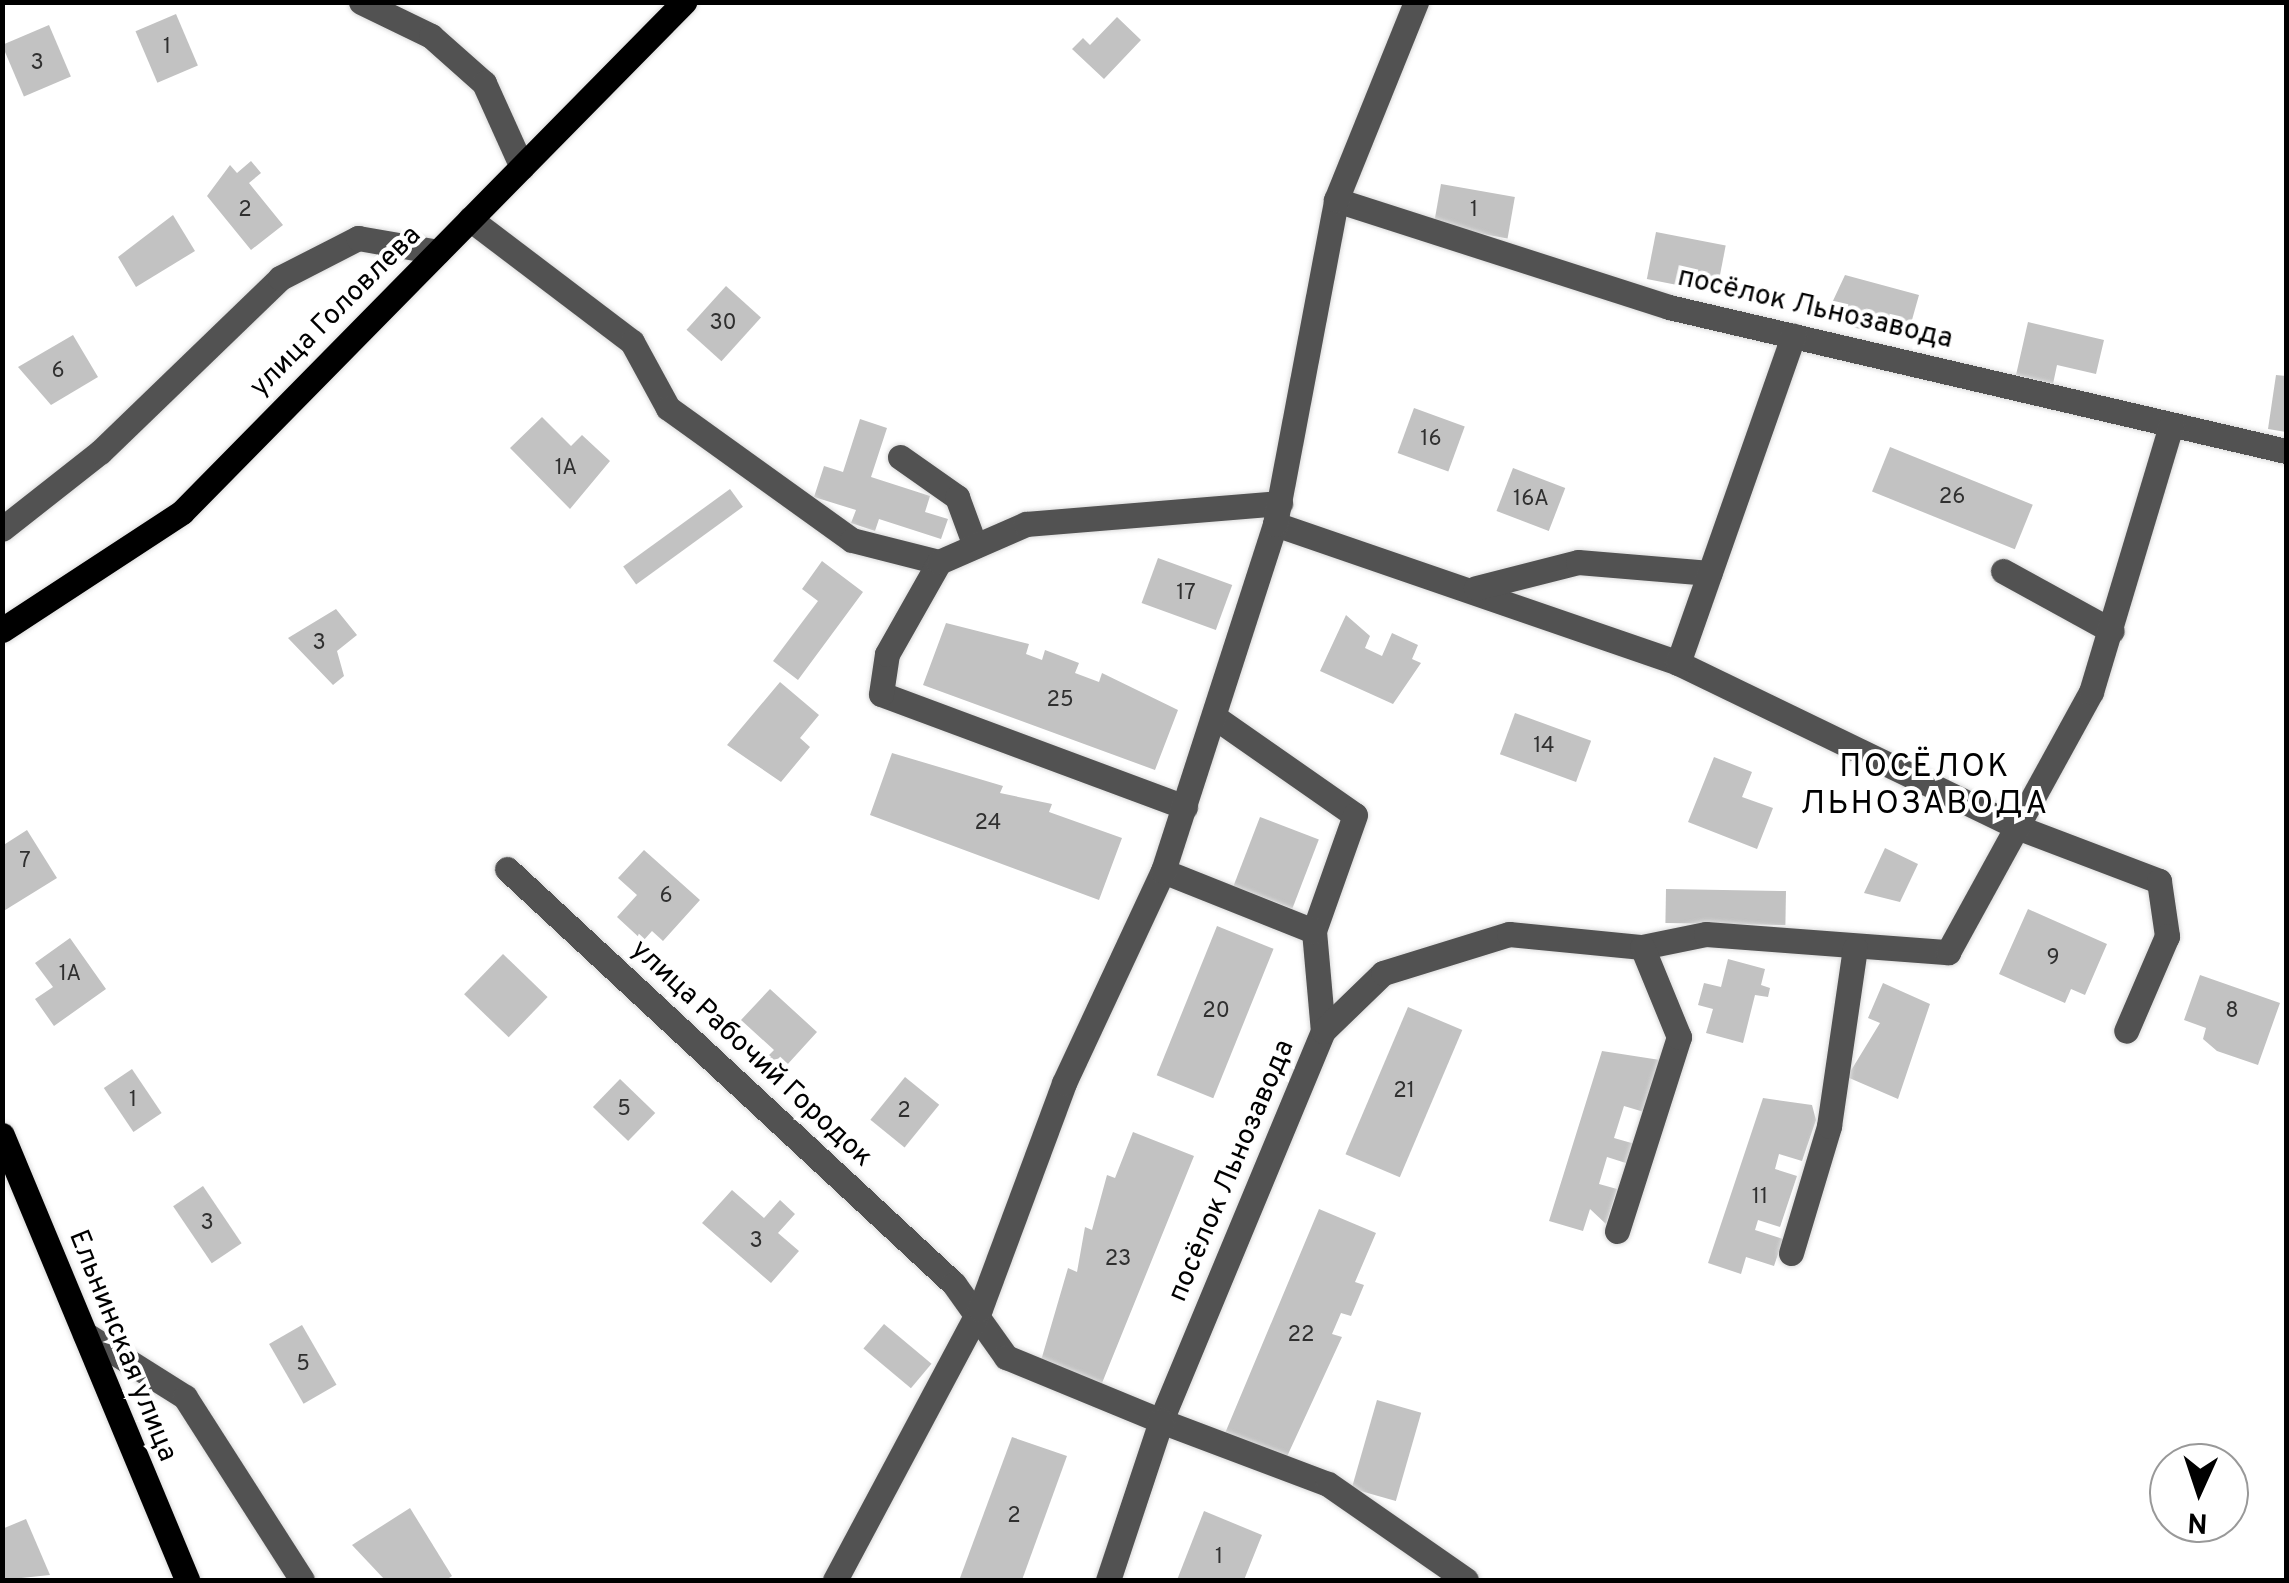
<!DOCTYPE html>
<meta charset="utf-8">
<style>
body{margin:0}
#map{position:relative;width:2289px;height:1583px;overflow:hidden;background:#fff;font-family:Overpass,sans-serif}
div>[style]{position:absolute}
.building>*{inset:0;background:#c2c2c2;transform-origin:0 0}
.roads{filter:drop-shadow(0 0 2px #dbdbdb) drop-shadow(0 0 2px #dbdbdb)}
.minor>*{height:25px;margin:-12.5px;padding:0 12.5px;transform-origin:12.5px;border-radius:12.5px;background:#525252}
.major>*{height:25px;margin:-12.5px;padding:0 12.5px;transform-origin:12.5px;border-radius:12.5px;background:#000}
span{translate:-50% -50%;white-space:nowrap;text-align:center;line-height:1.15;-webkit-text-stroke:8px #fff;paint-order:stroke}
.number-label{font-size:22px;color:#303030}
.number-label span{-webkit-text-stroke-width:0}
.street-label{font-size:28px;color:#000}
.quarter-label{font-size:32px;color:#000;letter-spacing:2.5px}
.frame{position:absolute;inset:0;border:5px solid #000;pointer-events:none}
.north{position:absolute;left:2149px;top:1443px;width:100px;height:100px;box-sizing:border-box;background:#fff;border:2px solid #999;border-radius:50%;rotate:183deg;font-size:28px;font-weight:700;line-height:40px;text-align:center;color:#000}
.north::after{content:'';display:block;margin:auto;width:35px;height:45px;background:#000;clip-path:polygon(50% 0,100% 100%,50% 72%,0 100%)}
</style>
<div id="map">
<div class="building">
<div style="left:176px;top:14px;width:56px;height:44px;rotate:67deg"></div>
<div style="clip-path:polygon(1117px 17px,1141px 40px,1104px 79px,1072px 49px,1083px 38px,1090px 45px)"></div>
<div style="left:49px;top:25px;width:56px;height:51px;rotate:67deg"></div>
<div style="clip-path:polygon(251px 161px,261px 173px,249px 183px,283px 225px,251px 250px,207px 196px,230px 165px,237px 173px)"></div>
<div style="left:1441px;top:184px;width:75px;height:42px;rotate:10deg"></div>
<div style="clip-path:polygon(173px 215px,195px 251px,136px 287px,118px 257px)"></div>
<div style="left:1656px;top:232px;width:71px;height:48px;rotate:11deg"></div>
<div style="clip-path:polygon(1845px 275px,1919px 295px,1910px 327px,1864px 315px,1860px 329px,1824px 320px)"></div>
<div style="left:726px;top:286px;width:47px;height:59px;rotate:42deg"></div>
<div style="clip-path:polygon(2028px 322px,2104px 340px,2096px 374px,2057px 365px,2053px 384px,2016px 375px)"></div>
<div style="clip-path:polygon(73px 335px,98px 377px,51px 405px,18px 367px)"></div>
<div style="clip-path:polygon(2276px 375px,2286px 376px,2286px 432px,2268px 429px)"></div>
<div style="left:1414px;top:408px;width:54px;height:48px;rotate:20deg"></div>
<div style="clip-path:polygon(542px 417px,571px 446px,582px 435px,610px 461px,570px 509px,510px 448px)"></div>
<div style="clip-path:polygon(860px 419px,887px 428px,871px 477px,930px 496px,925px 512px,948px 519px,941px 539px,879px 519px,875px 531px,851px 523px,856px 510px,814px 497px,824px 466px,843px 472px)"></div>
<div style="left:1890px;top:447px;width:154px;height:48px;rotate:22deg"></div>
<div style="left:1513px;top:468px;width:56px;height:46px;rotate:21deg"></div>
<div style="left:730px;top:489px;width:22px;height:132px;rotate:54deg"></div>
<div style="left:1158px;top:558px;width:79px;height:48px;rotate:20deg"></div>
<div style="clip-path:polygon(822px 561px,863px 592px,798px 680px,773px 661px,818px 601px,802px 589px)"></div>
<div style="clip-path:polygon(336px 609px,357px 635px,337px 651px,344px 676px,333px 685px,288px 638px)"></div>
<div style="clip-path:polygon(1346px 615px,1370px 636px,1365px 648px,1382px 656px,1392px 633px,1418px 645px,1412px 659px,1421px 663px,1393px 704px,1320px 671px)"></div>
<div style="clip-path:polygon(946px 623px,1029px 644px,1026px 654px,1042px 660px,1045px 650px,1079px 663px,1075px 673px,1099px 682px,1102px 673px,1178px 710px,1155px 770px,923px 685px)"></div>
<div style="clip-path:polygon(780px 682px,819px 715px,800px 738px,810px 747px,781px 782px,727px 745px)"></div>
<div style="left:1515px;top:713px;width:81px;height:44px;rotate:20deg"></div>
<div style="clip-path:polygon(892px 753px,1003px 786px,1000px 793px,1052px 804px,1049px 812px,1122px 838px,1099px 900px,870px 815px)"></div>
<div style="clip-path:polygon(1714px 757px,1752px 772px,1742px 797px,1773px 808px,1757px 849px,1688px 822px)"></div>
<div style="left:1260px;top:817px;width:63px;height:74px;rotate:21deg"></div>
<div style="clip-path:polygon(27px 830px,57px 878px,2px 912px,2px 846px)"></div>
<div style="clip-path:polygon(1885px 848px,1918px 864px,1900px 902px,1864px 893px)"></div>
<div style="clip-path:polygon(644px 850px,700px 900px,663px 941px,652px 931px,643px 941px,617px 917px,637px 895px,618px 878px)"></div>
<div style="left:1666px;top:889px;width:120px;height:34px;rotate:1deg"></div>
<div style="clip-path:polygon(2028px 909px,2107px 944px,2085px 995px,2071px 989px,2065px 1003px,1999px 974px)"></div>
<div style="left:1217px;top:926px;width:61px;height:161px;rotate:22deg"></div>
<div style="clip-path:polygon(70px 938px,106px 989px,54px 1026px,35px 999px,53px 987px,35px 963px)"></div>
<div style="left:503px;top:954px;width:62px;height:56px;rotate:44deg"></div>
<div style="clip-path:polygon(1728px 959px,1765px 969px,1761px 985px,1770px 988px,1768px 997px,1755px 995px,1743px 1043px,1706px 1033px,1713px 1009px,1698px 1005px,1704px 983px,1721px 987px)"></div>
<div style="clip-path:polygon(2200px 975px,2280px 1003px,2258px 1065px,2217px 1051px,2203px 1039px,2206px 1028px,2184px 1020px)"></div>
<div style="clip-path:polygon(1883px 983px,1930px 1004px,1898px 1099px,1847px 1077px,1880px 1023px,1868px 1018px)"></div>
<div style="clip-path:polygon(770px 989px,817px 1032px,776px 1077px,761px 1063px,774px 1050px,741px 1020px)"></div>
<div style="left:1408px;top:1007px;width:59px;height:160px;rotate:23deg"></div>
<div style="clip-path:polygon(1602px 1051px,1660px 1060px,1644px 1112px,1624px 1106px,1614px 1138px,1635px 1144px,1629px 1164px,1607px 1157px,1599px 1184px,1617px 1189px,1606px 1224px,1590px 1209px,1583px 1231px,1549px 1221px)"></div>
<div style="left:132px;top:1069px;width:53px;height:34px;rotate:56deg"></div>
<div style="left:905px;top:1077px;width:44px;height:55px;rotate:39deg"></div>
<div style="left:620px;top:1079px;width:49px;height:39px;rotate:44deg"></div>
<div style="clip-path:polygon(1763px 1098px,1812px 1105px,1816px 1120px,1802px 1161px,1779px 1154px,1775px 1169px,1797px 1176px,1780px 1227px,1758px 1220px,1755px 1230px,1783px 1239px,1774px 1266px,1746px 1257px,1741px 1274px,1708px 1263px)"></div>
<div style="clip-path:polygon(1133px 1132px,1194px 1156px,1100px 1388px,1040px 1364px,1068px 1268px,1077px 1272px,1085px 1227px,1092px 1230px,1107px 1175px,1115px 1178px)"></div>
<div style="left:203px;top:1186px;width:69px;height:36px;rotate:56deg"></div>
<div style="clip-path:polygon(732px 1190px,764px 1218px,780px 1200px,795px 1214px,778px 1233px,799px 1251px,771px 1283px,702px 1223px)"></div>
<div style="clip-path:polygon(1319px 1209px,1376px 1233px,1355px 1282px,1364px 1285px,1351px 1316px,1341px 1313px,1332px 1334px,1342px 1337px,1284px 1463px,1223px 1438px)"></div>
<div style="left:884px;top:1324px;width:62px;height:32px;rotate:40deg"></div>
<div style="left:302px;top:1325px;width:69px;height:38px;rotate:60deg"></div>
<div style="left:1377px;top:1400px;width:46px;height:92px;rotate:16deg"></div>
<div style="clip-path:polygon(1012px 1437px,1067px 1456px,1022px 1580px,968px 1580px,960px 1578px)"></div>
<div style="clip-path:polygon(410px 1508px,452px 1576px,446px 1580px,385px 1580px,352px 1545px)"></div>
<div style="clip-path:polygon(1204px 1511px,1262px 1535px,1244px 1580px,1177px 1580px)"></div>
<div style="clip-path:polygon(26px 1519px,50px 1575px,2px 1580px,2px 1529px)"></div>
</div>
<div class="roads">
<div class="minor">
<div style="left:361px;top:2px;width:78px;rotate:25.9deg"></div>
<div style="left:431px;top:36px;width:71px;rotate:41.6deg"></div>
<div style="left:484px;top:83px;width:92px;rotate:65.7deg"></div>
<div style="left:1336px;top:200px;width:350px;rotate:17.8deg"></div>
<div style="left:1669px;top:307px;width:634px;rotate:13.14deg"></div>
<div style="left:470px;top:219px;width:203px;rotate:37.2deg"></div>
<div style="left:632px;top:342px;width:75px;rotate:61.4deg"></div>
<div style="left:668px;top:408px;width:226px;rotate:35.7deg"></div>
<div style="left:852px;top:540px;width:90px;rotate:14.2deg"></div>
<div style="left:900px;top:457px;width:70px;rotate:35.1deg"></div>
<div style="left:957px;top:497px;width:52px;rotate:69.8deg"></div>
<div style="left:1275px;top:524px;width:426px;rotate:19deg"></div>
<div style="left:1678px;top:663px;width:377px;rotate:25.8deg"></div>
<div style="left:2017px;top:827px;width:152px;rotate:20.8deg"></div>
<div style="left:2159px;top:881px;width:56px;rotate:81.7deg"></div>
<div style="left:2167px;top:936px;width:103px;rotate:113.3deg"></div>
<div style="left:2px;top:529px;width:125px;rotate:-38.2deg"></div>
<div style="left:100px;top:452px;width:250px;rotate:-44deg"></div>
<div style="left:280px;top:278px;width:88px;rotate:-27.1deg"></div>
<div style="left:358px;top:238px;width:81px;rotate:9.9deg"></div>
<div style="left:2003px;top:571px;width:124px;rotate:28.8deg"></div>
<div style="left:1476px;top:588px;width:105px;rotate:-14.3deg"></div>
<div style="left:1578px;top:562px;width:132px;rotate:4.8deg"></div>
<div style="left:1678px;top:663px;width:347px;rotate:-70.6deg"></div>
<div style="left:1216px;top:718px;width:169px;rotate:34.9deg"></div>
<div style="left:1355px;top:815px;width:123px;rotate:109.5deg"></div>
<div style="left:1314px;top:931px;width:100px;rotate:84.9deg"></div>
<div style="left:1323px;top:1031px;width:422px;rotate:112.6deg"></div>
<div style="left:1161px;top:1421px;width:178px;rotate:20.7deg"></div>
<div style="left:1328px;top:1484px;width:168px;rotate:34.8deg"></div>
<div style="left:1185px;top:807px;width:324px;rotate:-159.6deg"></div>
<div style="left:881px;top:694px;width:40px;rotate:-81.5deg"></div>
<div style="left:887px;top:654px;width:106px;rotate:-60.5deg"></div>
<div style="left:939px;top:562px;width:95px;rotate:-23.6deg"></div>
<div style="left:1026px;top:524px;width:255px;rotate:-4.7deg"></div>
<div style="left:507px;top:869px;width:610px;rotate:42.87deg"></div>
<div style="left:954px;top:1284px;width:90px;rotate:54.5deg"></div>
<div style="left:1006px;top:1357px;width:168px;rotate:22.4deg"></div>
<div style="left:1161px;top:1421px;width:168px;rotate:108.4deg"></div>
<div style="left:1163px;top:871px;width:162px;rotate:21.7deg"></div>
<div style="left:1323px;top:1031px;width:83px;rotate:-44deg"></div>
<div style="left:1383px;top:973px;width:132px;rotate:-17.2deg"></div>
<div style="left:1509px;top:934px;width:134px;rotate:5.6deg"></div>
<div style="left:1642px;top:947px;width:65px;rotate:-11.5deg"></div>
<div style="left:1706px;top:934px;width:243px;rotate:4.3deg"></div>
<div style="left:1948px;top:952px;width:297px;rotate:-61.2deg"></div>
<div style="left:2091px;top:692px;width:279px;rotate:-73.3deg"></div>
<div style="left:1617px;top:1231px;width:204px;rotate:-72.3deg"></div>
<div style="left:1679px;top:1037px;width:97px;rotate:-112.3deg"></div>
<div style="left:1791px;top:1253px;width:133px;rotate:-73.3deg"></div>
<div style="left:1829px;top:1126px;width:180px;rotate:-81.7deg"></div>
<div style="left:85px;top:1334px;width:118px;rotate:32.2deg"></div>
<div style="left:185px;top:1397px;width:217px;rotate:57.4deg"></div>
<div style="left:835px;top:1580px;width:307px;rotate:-61.9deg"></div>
<div style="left:980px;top:1309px;width:241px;rotate:-69.6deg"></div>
<div style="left:1064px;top:1083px;width:234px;rotate:-65deg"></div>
<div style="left:1163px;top:871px;width:365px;rotate:-72.1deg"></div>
<div style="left:1275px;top:524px;width:330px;rotate:-79.3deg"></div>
<div style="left:1336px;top:200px;width:214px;rotate:-68deg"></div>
</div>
<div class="major">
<div style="left:2px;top:630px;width:215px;rotate:-33.2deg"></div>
<div style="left:182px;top:512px;width:716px;rotate:-45.45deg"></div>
<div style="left:2px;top:1135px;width:482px;rotate:67.4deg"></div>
</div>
</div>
<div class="number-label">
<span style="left:167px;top:48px">1</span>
<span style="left:37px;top:64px">3</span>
<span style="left:245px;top:211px">2</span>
<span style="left:1474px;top:211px">1</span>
<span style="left:723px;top:324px">30</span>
<span style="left:58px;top:372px">6</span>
<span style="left:1431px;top:440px">16</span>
<span style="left:566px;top:469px">1А</span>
<span style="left:1952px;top:498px">26</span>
<span style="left:1531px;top:500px">16А</span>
<span style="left:1186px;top:594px">17</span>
<span style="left:319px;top:644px">3</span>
<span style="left:1060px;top:701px">25</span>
<span style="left:1544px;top:747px">14</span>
<span style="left:988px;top:824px">24</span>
<span style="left:25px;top:862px">7</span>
<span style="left:666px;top:897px">6</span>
<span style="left:2053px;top:959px">9</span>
<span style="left:70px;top:975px">1А</span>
<span style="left:1216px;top:1012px">20</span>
<span style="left:2232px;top:1012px">8</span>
<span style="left:1404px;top:1092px">21</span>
<span style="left:133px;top:1101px">1</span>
<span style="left:624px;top:1110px">5</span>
<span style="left:904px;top:1112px">2</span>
<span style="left:1760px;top:1198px">11</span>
<span style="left:207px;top:1224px">3</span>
<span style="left:756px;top:1242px">3</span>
<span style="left:1118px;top:1260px">23</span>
<span style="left:1301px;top:1336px">22</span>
<span style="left:303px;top:1365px">5</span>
<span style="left:1014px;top:1517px">2</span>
<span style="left:1219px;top:1558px">1</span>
</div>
<div class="street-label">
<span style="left:1815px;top:309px;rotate:13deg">посёлок Льнозавода</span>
<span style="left:336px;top:312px;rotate:-45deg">улица Головлева</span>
<span style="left:751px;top:1054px;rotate:43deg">улица Рабочий Городок</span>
<span style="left:1232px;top:1171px;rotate:-67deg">посёлок Льнозавода</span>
<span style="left:122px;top:1346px;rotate:68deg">Ельнинская улица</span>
</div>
<div class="quarter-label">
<span style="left:1925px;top:787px">ПОСЁЛОК<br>ЛЬНОЗАВОДА</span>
</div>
<div class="frame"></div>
<div class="north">N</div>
</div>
